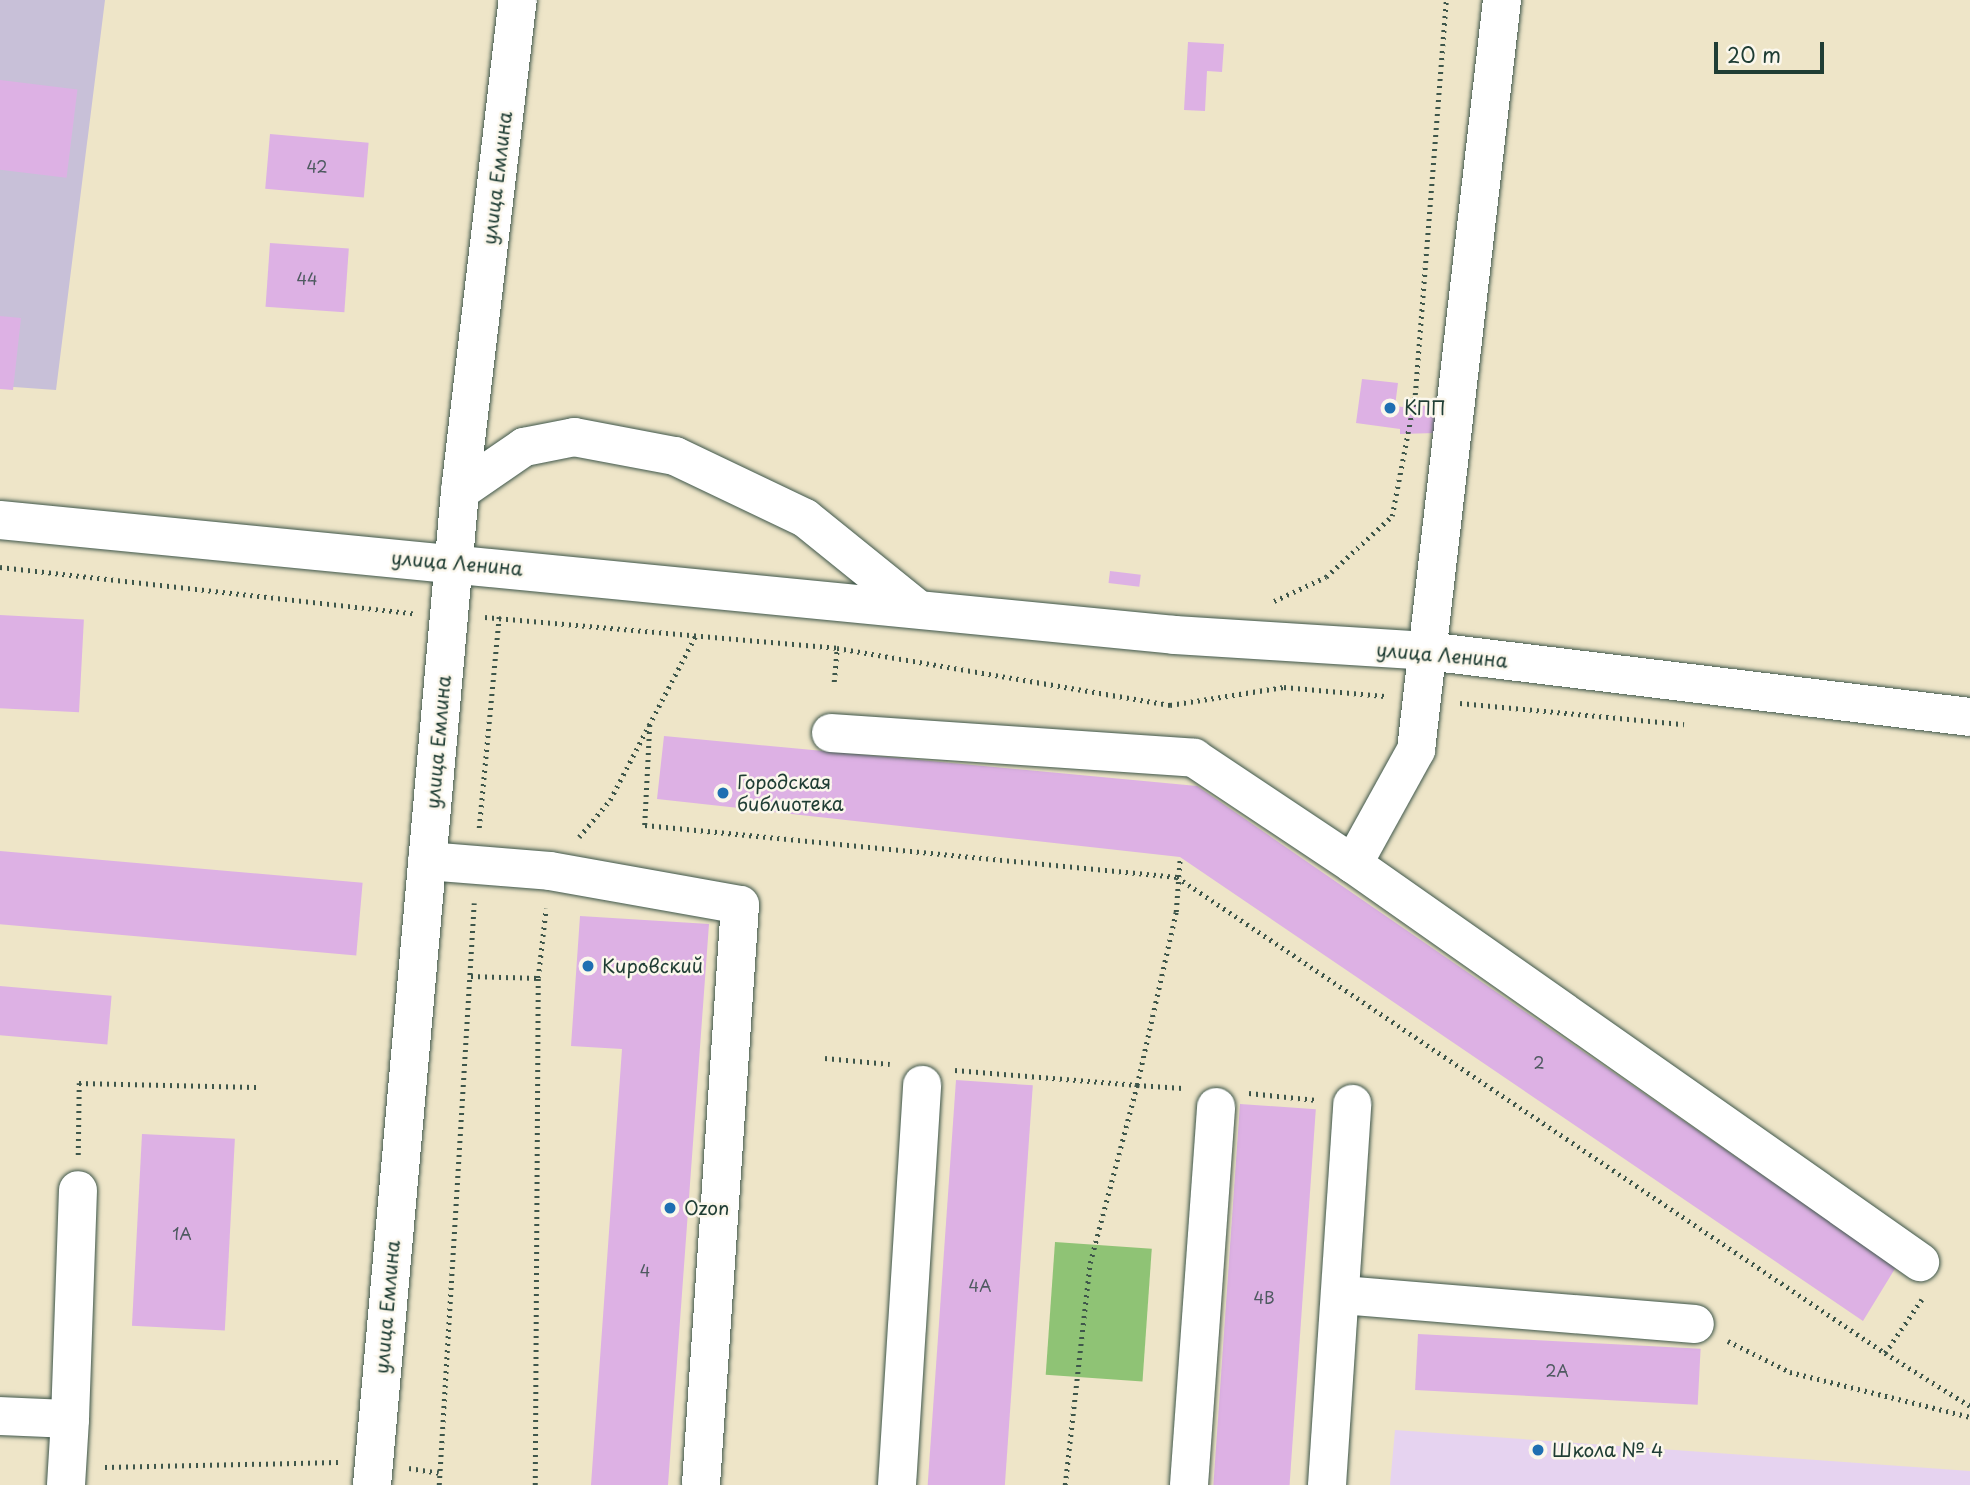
<!DOCTYPE html>
<meta charset="utf-8">
<style>
body{margin:0}
#map{position:relative;width:1970px;height:1485px;overflow:hidden;background:#eee5c8;font-family:"Playpen Sans",sans-serif}
div>[style]{position:absolute}
.built>*{inset:0;background:#e6d3f0}
.industrial>*{inset:0;background:#c8c0d8}
.green>*{inset:0;background:#8fc375;transform-origin:0 0}
.building>*{inset:0;background:#ddb1e4;transform-origin:0 0}
.path>*{height:4.5px;margin-top:-2.25px;transform-origin:0;background:repeating-linear-gradient(90deg,#3e564a 0 2px,transparent 0 7px)}
.roads{filter:drop-shadow(0 0 2px #3e564a) drop-shadow(0 0 2px #3e564a)}
.minor>*{height:38px;margin:-19px;padding:0 19px;transform-origin:19px;border-radius:19px;background:#fff}
.dots>*{width:19px;height:19px;translate:-50% -50%;box-sizing:border-box;border:4px solid #fbf7ec;border-radius:50%}
span{translate:-50% -50%;white-space:nowrap;text-align:center;line-height:1.15;-webkit-text-stroke:5px #fbf7ec;paint-order:stroke}
.number-label{font-size:16px;color:#4e5a60}
.number-label span{-webkit-text-stroke-width:0}
.street-label{font-size:19px;color:#1f3d34}
.poi-label{font-size:19px;color:#1f3d34}
.left{translate:0 -50%;text-align:left}
.scale{position:absolute;left:1714px;top:42px;width:110px;height:32px;box-sizing:border-box;border:4px solid #1f3d34;border-top:0;padding-left:9px;font-size:21px;line-height:24px;white-space:nowrap;color:#1f3d34;-webkit-text-stroke:5px #fbf7ec;paint-order:stroke}
</style>
<div id="map">
<div class="built">
<div style="clip-path:polygon(1395px 1430px,1970px 1471px,1970px 1485px,1390px 1485px)"></div>
</div>
<div class="industrial">
<div style="clip-path:polygon(0 0,105px 0,56px 390px,0 386px)"></div>
</div>
<div class="green">
<div style="left:1055px;top:1242px;width:97px;height:133px;rotate:4deg"></div>
</div>
<div class="building">
<div style="clip-path:polygon(1188px 42px,1224px 44px,1222px 72px,1207px 71px,1205px 111px,1184px 110px)"></div>
<div style="left:0;top:80px;width:78px;height:89px;rotate:7deg"></div>
<div style="left:270px;top:134px;width:99px;height:55px;rotate:5deg"></div>
<div style="left:270px;top:243px;width:79px;height:64px;rotate:4deg"></div>
<div style="clip-path:polygon(0 316px,21px 318px,13px 390px,0 389px)"></div>
<div style="clip-path:polygon(1362px 379px,1398px 383px,1395px 406px,1403px 407px,1404px 400px,1438px 410px,1436px 433px,1400px 434px,1400px 429px,1356px 423px)"></div>
<div style="left:1110px;top:571px;width:31px;height:12px;rotate:7deg"></div>
<div style="left:0;top:615px;width:84px;height:93px;rotate:3deg"></div>
<div style="clip-path:polygon(664px 736px,1197px 786px,1896px 1267px,1863px 1321px,1180px 857px,657px 799px)"></div>
<div style="left:0;top:851px;width:364px;height:73px;rotate:5deg"></div>
<div style="clip-path:polygon(580px 916px,709px 924px,668px 1485px,591px 1485px,622px 1049px,571px 1046px)"></div>
<div style="left:0;top:986px;width:112px;height:49px;rotate:5deg"></div>
<div style="left:956px;top:1080px;width:77px;height:406px;rotate:4deg"></div>
<div style="left:1240px;top:1104px;width:76px;height:382px;rotate:4deg"></div>
<div style="left:142px;top:1134px;width:93px;height:192px;rotate:3deg"></div>
<div style="left:1418px;top:1334px;width:283px;height:56px;rotate:3deg"></div>
</div>
<div class="path">
<div style="left:0;top:567px;width:416px;rotate:6.4deg"></div>
<div style="left:1274px;top:601px;width:57px;rotate:-24.8deg"></div>
<div style="left:1326px;top:577px;width:90px;rotate:-42.7deg"></div>
<div style="left:1392px;top:516px;width:123px;rotate:-79.2deg"></div>
<div style="left:1415px;top:395px;width:396px;rotate:-85.5deg"></div>
<div style="left:485px;top:617px;width:353px;rotate:5deg"></div>
<div style="left:837px;top:648px;width:338px;rotate:9.7deg"></div>
<div style="left:1170px;top:705px;width:115px;rotate:-9deg"></div>
<div style="left:1284px;top:687px;width:101px;rotate:5.1deg"></div>
<div style="left:834px;top:682px;width:34px;rotate:-85deg"></div>
<div style="left:1460px;top:703px;width:225px;rotate:5.4deg"></div>
<div style="left:650px;top:725px;width:100px;rotate:92.9deg"></div>
<div style="left:645px;top:825px;width:535px;rotate:5.58deg"></div>
<div style="left:1177px;top:877px;width:853px;rotate:33.91deg"></div>
<div style="left:1885px;top:1353px;width:65px;rotate:-55.6deg"></div>
<div style="left:479px;top:828px;width:212px;rotate:-84.6deg"></div>
<div style="left:579px;top:837px;width:48px;rotate:-50deg"></div>
<div style="left:610px;top:800px;width:186px;rotate:-62.5deg"></div>
<div style="left:471px;top:976px;width:67px;rotate:1.7deg"></div>
<div style="left:825px;top:1058px;width:65px;rotate:5.3deg"></div>
<div style="left:955px;top:1070px;width:183px;rotate:4.7deg"></div>
<div style="left:1137px;top:1085px;width:177px;rotate:-77.3deg"></div>
<div style="left:1176px;top:912px;width:55px;rotate:-85.8deg"></div>
<div style="left:1249px;top:1093px;width:68px;rotate:5.9deg"></div>
<div style="left:78px;top:1155px;width:72px;rotate:-89.2deg"></div>
<div style="left:79px;top:1083px;width:179px;rotate:1.3deg"></div>
<div style="left:1728px;top:1341px;width:69px;rotate:26.6deg"></div>
<div style="left:1790px;top:1372px;width:186px;rotate:14deg"></div>
<div style="left:1885px;top:1353px;width:100px;rotate:31.9deg"></div>
<div style="left:105px;top:1467px;width:233px;rotate:-1.2deg"></div>
<div style="left:409px;top:1468px;width:30px;rotate:9deg"></div>
<div style="left:439px;top:1485px;width:583px;rotate:-86.56deg"></div>
<div style="left:535px;top:1485px;width:507px;rotate:-89.66deg"></div>
<div style="left:538px;top:978px;width:70px;rotate:-83.5deg"></div>
<div style="left:1065px;top:1485px;width:223px;rotate:-83.6deg"></div>
<div style="left:1090px;top:1263px;width:184px;rotate:-75.2deg"></div>
<div style="left:1137px;top:1085px;width:46px;rotate:3.7deg"></div>
</div>
<div class="roads">
<div class="minor">
<div style="left:1502px;top:0;width:755px;rotate:96.54deg"></div>
<div style="left:1416px;top:750px;width:130px;rotate:118.9deg"></div>
<div style="left:1353px;top:864px;width:693px;rotate:35.07deg"></div>
<div style="left:460px;top:491px;width:78px;rotate:-34.5deg"></div>
<div style="left:524px;top:447px;width:51px;rotate:-11.3deg"></div>
<div style="left:574px;top:437px;width:103px;rotate:10.7deg"></div>
<div style="left:675px;top:456px;width:144px;rotate:25.5deg"></div>
<div style="left:805px;top:518px;width:140px;rotate:38.9deg"></div>
<div style="left:0;top:520px;width:1180px;rotate:5.59deg"></div>
<div style="left:1174px;top:635px;width:254px;rotate:3.6deg"></div>
<div style="left:1427px;top:651px;width:547px;rotate:6.93deg"></div>
<div style="left:831px;top:733px;width:364px;rotate:3.9deg"></div>
<div style="left:1194px;top:758px;width:191px;rotate:33.7deg"></div>
<div style="left:427px;top:861px;width:123px;rotate:4.6deg"></div>
<div style="left:550px;top:871px;width:193px;rotate:10.1deg"></div>
<div style="left:740px;top:905px;width:581px;rotate:93.85deg"></div>
<div style="left:1342px;top:1295px;width:354px;rotate:4.7deg"></div>
<div style="left:0;top:1416px;width:70px;rotate:2.5deg"></div>
<div style="left:70px;top:1419px;width:229px;rotate:-88deg"></div>
<div style="left:66px;top:1485px;width:66px;rotate:-86.5deg"></div>
<div style="left:372px;top:1485px;width:998px;rotate:-84.94deg"></div>
<div style="left:460px;top:491px;width:494px;rotate:-83.3deg"></div>
<div style="left:897px;top:1485px;width:401px;rotate:-86.4deg"></div>
<div style="left:1189px;top:1485px;width:379px;rotate:-85.9deg"></div>
<div style="left:1327px;top:1485px;width:382px;rotate:-86.2deg"></div>
</div>
</div>
<div class="dots">
<div style="left:1390px;top:408px;background:#1f6fb2"></div>
<div style="left:723px;top:793px;background:#1f6fb2"></div>
<div style="left:588px;top:966px;background:#1f6fb2"></div>
<div style="left:670px;top:1208px;background:#1f6fb2"></div>
<div style="left:1538px;top:1450px;background:#1f6fb2"></div>
</div>
<div class="number-label">
<span style="left:317px;top:166px">42</span>
<span style="left:307px;top:278px">44</span>
<span style="left:1539px;top:1062px">2</span>
<span style="left:182px;top:1233px">1А</span>
<span style="left:645px;top:1270px">4</span>
<span style="left:980px;top:1285px">4А</span>
<span style="left:1264px;top:1297px">4В</span>
<span style="left:1557px;top:1370px">2А</span>
</div>
<div class="street-label">
<span style="left:497px;top:178px;rotate:-83deg">улица Емлина</span>
<span style="left:457px;top:563px;rotate:5deg">улица Ленина</span>
<span style="left:1442px;top:655px;rotate:5deg">улица Ленина</span>
<span style="left:438px;top:742px;rotate:-85deg">улица Емлина</span>
<span style="left:387px;top:1307px;rotate:-85deg">улица Емлина</span>
</div>
<div class="poi-label">
<span class="left" style="left:1404px;top:408px">КПП</span>
<span class="left" style="left:737px;top:793px">Городская<br>библиотека</span>
<span class="left" style="left:602px;top:966px">Кировский</span>
<span class="left" style="left:684px;top:1208px">Ozon</span>
<span class="left" style="left:1552px;top:1450px">Школа № 4</span>
</div>
<div class="scale">20 m</div>
</div>
